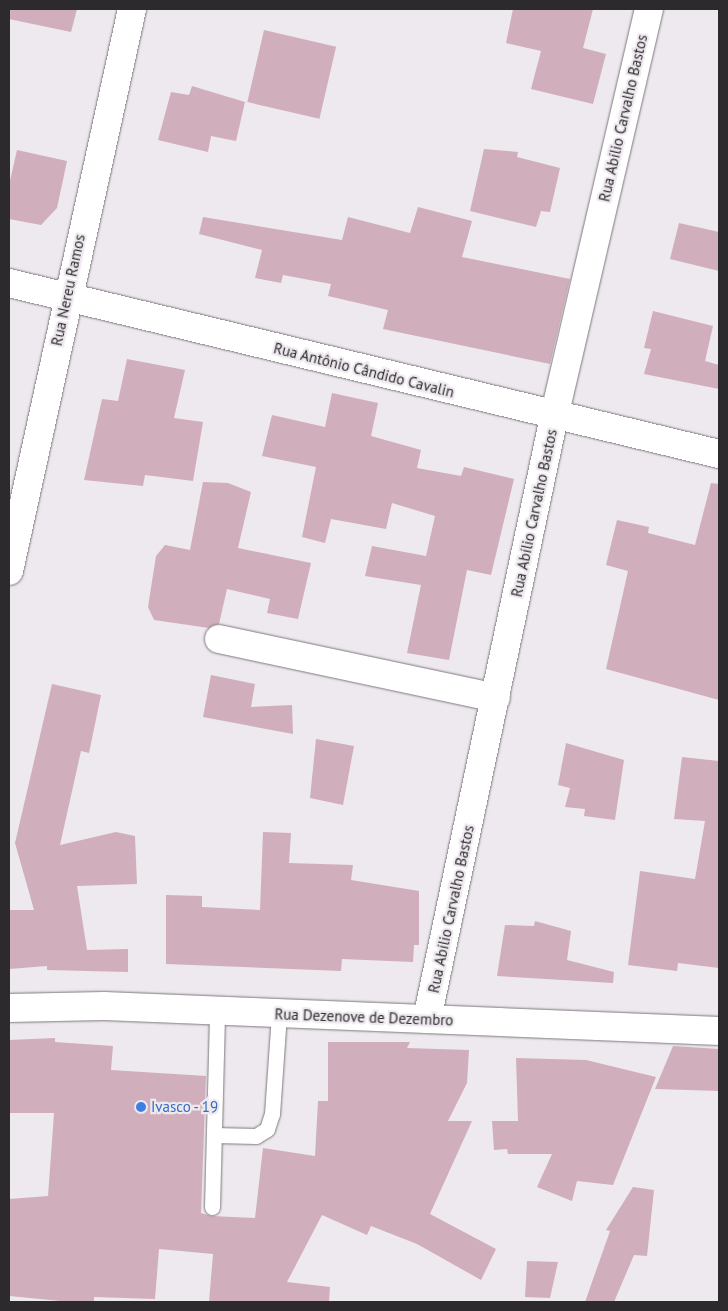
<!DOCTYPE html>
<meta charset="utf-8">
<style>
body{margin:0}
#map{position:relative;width:728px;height:1311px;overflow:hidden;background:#eee9ef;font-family:"PT Sans",sans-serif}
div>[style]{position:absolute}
.building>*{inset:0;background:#d1aebc;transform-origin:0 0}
.roads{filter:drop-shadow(0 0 1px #7d787d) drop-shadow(0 0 1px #7d787d)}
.service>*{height:15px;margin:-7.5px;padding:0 7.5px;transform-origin:7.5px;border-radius:7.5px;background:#fff}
.minor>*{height:28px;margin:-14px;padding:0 14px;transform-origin:14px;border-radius:14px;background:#fff}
.secondary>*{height:28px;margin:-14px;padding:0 14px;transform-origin:14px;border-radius:14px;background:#fff}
.dots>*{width:14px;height:14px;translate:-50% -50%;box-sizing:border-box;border:2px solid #eee9ef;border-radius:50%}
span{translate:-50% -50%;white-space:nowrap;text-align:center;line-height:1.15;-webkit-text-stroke:4.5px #eee9ef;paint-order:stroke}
.street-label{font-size:15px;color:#2c2a2c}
.shop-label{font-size:15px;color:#366cbe}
.left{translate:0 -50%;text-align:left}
.frame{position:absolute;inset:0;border:10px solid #2c2a2c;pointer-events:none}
</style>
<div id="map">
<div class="building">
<div style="clip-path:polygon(9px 9px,77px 9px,71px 32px,9px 19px)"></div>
<div style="clip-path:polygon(513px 9px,593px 9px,583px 48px,606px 54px,593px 104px,531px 89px,541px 51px,506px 43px)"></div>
<div style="left:264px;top:30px;width:74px;height:74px;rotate:13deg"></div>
<div style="clip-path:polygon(192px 86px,245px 102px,236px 141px,211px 136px,208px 152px,158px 140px,171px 92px,189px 95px)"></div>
<div style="clip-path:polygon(484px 149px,518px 152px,517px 157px,560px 168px,550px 212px,541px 211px,536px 227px,470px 211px)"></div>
<div style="clip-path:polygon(17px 150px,67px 161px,57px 208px,41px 225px,9px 219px,9px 185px)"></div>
<div style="clip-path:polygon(418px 207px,472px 221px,462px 257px,570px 279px,550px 364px,383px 329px,388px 310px,328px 296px,331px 284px,283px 275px,281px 283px,255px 278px,262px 250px,199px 234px,203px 217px,342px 240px,348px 217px,410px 233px)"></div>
<div style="clip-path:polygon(679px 223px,719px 232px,719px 271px,670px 259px)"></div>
<div style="clip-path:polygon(653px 311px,713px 326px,705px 361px,719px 365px,719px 389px,644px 374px,651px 349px,644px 348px)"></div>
<div style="clip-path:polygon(127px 359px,185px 370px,174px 418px,203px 422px,193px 481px,145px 475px,143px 486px,84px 480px,102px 399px,118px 401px)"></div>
<div style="clip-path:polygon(332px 393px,378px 403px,371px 436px,421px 450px,417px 468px,461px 476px,464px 467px,514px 479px,491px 575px,467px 570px,449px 660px,407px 653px,421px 585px,365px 576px,372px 546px,426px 556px,435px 516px,392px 503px,386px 529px,331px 519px,325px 543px,302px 537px,316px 467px,262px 456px,272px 415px,325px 427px)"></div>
<div style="clip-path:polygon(203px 482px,228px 483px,251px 492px,238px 548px,311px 563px,298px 619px,267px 613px,270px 599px,227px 589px,219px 624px,209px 628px,154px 620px,148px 607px,156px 556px,165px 545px,190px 550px)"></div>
<div style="clip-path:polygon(711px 483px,719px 484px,719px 700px,606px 669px,628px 571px,606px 565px,617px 520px,649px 527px,648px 533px,695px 545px)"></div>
<div style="clip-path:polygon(211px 675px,255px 684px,251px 707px,292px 705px,293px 734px,203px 717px)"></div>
<div style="clip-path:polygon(52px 684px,101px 695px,89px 753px,81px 751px,60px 845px,116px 832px,135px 836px,137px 884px,77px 886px,87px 950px,128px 949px,128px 972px,47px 970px,47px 966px,9px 969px,9px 910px,34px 910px,15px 843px)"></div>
<div style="clip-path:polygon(316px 739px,354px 746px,343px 805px,310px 798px)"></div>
<div style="clip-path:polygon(566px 743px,624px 760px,615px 820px,584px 816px,585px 809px,565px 807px,570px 788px,558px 785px)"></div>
<div style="clip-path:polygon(682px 757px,719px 761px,719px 968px,678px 963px,677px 971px,628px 965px,640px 871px,695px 879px,705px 821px,674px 819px)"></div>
<div style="clip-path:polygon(263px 832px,291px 833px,289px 863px,353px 865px,351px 880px,419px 891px,419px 945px,414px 945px,413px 962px,342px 959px,341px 971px,166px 964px,166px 895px,202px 896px,202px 907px,260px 910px)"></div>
<div style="clip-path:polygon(535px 921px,571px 931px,567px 960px,614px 972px,613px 983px,497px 976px,505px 925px,534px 926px)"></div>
<div style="clip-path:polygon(55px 1038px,55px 1042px,113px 1046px,111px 1070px,206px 1076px,201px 1213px,211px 1216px,255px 1218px,263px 1148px,315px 1156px,318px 1101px,328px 1101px,328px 1042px,410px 1042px,407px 1048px,469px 1050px,467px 1083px,448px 1121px,472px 1121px,430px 1214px,496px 1249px,481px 1280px,417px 1244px,371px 1226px,367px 1235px,322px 1215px,287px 1282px,330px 1287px,329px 1302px,209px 1302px,213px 1254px,159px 1249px,155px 1299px,94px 1297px,94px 1302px,71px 1302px,9px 1296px,9px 1199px,48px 1196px,54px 1113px,9px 1113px,9px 1040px)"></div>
<div style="clip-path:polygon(673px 1046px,719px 1049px,719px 1091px,655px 1089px)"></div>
<div style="clip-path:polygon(516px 1058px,586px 1060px,656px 1077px,613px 1185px,577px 1181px,572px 1201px,537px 1187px,552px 1154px,508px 1154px,507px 1149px,494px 1150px,492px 1121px,518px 1121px)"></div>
<div style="clip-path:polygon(633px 1187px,654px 1190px,647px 1256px,634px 1255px,614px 1302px,585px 1302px,610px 1231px,606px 1230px)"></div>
<div style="clip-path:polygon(527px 1261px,558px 1262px,550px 1298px,525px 1297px)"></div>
</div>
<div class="roads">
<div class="service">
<div style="left:214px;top:1135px;width:42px;rotate:1.4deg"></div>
<div style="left:256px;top:1136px;width:13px;rotate:-32deg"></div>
<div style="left:267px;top:1129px;width:16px;rotate:-72deg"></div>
<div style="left:272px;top:1114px;width:100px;rotate:-86deg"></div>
<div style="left:212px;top:1207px;width:196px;rotate:-88.5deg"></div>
</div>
<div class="minor">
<div style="left:9px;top:283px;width:730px;rotate:13.54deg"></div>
<div style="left:9px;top:571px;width:575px;rotate:-77.65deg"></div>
<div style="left:219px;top:639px;width:283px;rotate:12deg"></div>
<div style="left:427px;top:1019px;width:615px;rotate:-78.09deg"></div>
<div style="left:554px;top:417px;width:419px;rotate:-76.9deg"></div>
</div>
<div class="secondary">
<div style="left:9px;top:1008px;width:95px;rotate:-1.2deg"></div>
<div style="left:104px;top:1006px;width:616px;rotate:2.33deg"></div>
</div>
</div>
<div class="dots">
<div style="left:141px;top:1107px;background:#3f7fe0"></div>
</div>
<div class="street-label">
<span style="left:623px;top:118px;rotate:-77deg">Rua Abílio Carvalho Bastos</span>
<span style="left:68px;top:290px;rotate:-78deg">Rua Nereu Ramos</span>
<span style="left:364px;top:370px;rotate:14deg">Rua Antônio Cândido Cavalin</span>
<span style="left:534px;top:513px;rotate:-78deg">Rua Abílio Carvalho Bastos</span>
<span style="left:451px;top:909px;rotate:-78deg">Rua Abílio Carvalho Bastos</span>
<span style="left:364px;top:1017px;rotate:2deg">Rua Dezenove de Dezembro</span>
</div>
<div class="shop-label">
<span class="left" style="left:151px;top:1107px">Ivasco - 19</span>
</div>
<div class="frame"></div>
</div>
